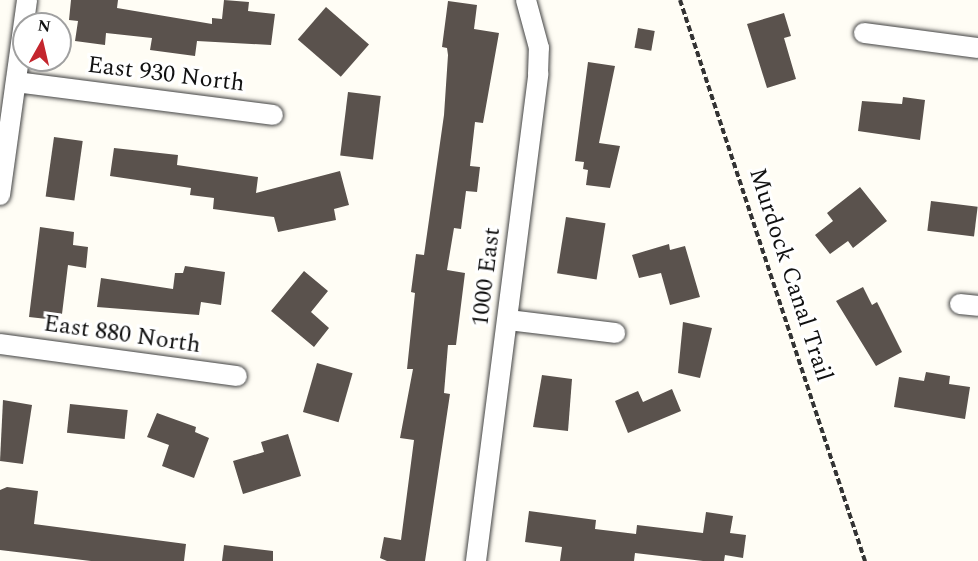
<!DOCTYPE html>
<style>
body{margin:0}
#map{position:relative;width:978px;height:561px;overflow:hidden;background:#fffdf5;font-family:Spectral,serif}
div>[style]{position:absolute}
.building>*{inset:0;background:#5a524d;transform-origin:0 0}
.path>*{height:4px;margin-top:-2px;transform-origin:0;background:repeating-linear-gradient(90deg,#333 0 6px,transparent 0 9px)}
.roads{filter:drop-shadow(0 0 2px #444) drop-shadow(0 0 2px #444)}
.minor>*{height:20px;margin:-10px;padding:0 10px;transform-origin:10px;border-radius:10px;background:#fff}
span{translate:-50% -50%;white-space:nowrap;text-align:center;line-height:1.15;-webkit-text-stroke:6px #fff;paint-order:stroke}
.street-label{font-size:24px;color:#111}
.north{position:absolute;left:12px;top:12px;width:60px;height:60px;box-sizing:border-box;background:#fff;border:2px solid #a0a0a0;border-radius:50%;rotate:8deg;font-size:16px;font-weight:700;line-height:24px;text-align:center;color:#111}
.north::after{content:'';display:block;margin:auto;width:21px;height:27px;background:#c4262e;clip-path:polygon(50% 0,100% 100%,50% 72%,0 100%)}
</style>
<div id="map">
<div class="building">
<div style="clip-path:polygon(71px 0,118px 0,117px 8px,212px 24px,212px 18px,222px 19px,224px 0,249px 2px,248px 11px,275px 14px,271px 45px,197px 41px,195px 56px,150px 50px,152px 38px,106px 33px,105px 45px,75px 41px,78px 21px,69px 20px)"></div>
<div style="clip-path:polygon(448px 1px,477px 5px,474px 29px,499px 33px,483px 123px,475px 122px,470px 166px,480px 167px,477px 192px,466px 191px,461px 229px,454px 228px,447px 270px,465px 273px,456px 345px,448px 345px,444px 393px,450px 394px,425px 561px,387px 561px,380px 558px,384px 537px,401px 540px,414px 440px,400px 438px,413px 369px,407px 369px,415px 293px,411px 292px,416px 254px,424px 255px,444px 115px,448px 55px,447px 48px,442px 47px)"></div>
<div style="left:326px;top:7px;width:57px;height:43px;rotate:41deg"></div>
<div style="clip-path:polygon(784px 13px,791px 36px,784px 38px,796px 79px,767px 88px,747px 24px)"></div>
<div style="left:638px;top:28px;width:17px;height:20px;rotate:10deg"></div>
<div style="clip-path:polygon(588px 62px,615px 66px,599px 143px,620px 146px,610px 188px,586px 185px,588px 170px,583px 169px,584px 162px,575px 161px)"></div>
<div style="left:348px;top:92px;width:33px;height:64px;rotate:7deg"></div>
<div style="clip-path:polygon(903px 97px,925px 100px,920px 140px,858px 131px,862px 101px,902px 104px)"></div>
<div style="left:54px;top:137px;width:29px;height:60px;rotate:8deg"></div>
<div style="clip-path:polygon(114px 148px,178px 155px,177px 165px,258px 177px,256px 193px,340px 171px,349px 205px,334px 209px,336px 220px,278px 232px,274px 217px,213px 209px,214px 198px,190px 195px,191px 188px,110px 176px)"></div>
<div style="clip-path:polygon(860px 187px,887px 221px,853px 248px,848px 241px,830px 254px,815px 235px,833px 221px,827px 213px)"></div>
<div style="left:931px;top:201px;width:47px;height:30px;rotate:7deg"></div>
<div style="left:566px;top:217px;width:40px;height:57px;rotate:9deg"></div>
<div style="clip-path:polygon(40px 227px,74px 232px,73px 245px,88px 247px,86px 268px,68px 265px,62px 314px,48px 313px,47px 319px,29px 317px)"></div>
<div style="clip-path:polygon(669px 244px,670px 250px,685px 246px,700px 297px,670px 305px,661px 273px,639px 278px,632px 255px)"></div>
<div style="clip-path:polygon(185px 266px,225px 272px,221px 305px,201px 302px,199px 315px,97px 307px,101px 278px,173px 289px,175px 273px,183px 273px)"></div>
<div style="clip-path:polygon(304px 271px,328px 291px,311px 312px,329px 328px,314px 347px,271px 311px)"></div>
<div style="clip-path:polygon(863px 287px,872px 305px,877px 302px,902px 352px,876px 366px,836px 301px)"></div>
<div style="clip-path:polygon(683px 322px,712px 328px,700px 378px,678px 373px)"></div>
<div style="left:317px;top:363px;width:37px;height:51px;rotate:16deg"></div>
<div style="clip-path:polygon(926px 372px,950px 376px,949px 384px,970px 387px,965px 419px,894px 407px,899px 377px,924px 381px)"></div>
<div style="clip-path:polygon(542px 375px,572px 379px,568px 431px,533px 427px)"></div>
<div style="clip-path:polygon(672px 389px,681px 411px,628px 433px,615px 401px,638px 391px,643px 402px)"></div>
<div style="clip-path:polygon(3px 400px,32px 405px,23px 464px,0 461px)"></div>
<div style="left:70px;top:404px;width:58px;height:29px;rotate:6deg"></div>
<div style="clip-path:polygon(157px 413px,196px 427px,195px 432px,209px 438px,194px 478px,162px 466px,169px 445px,147px 437px)"></div>
<div style="clip-path:polygon(288px 434px,301px 476px,243px 494px,233px 461px,264px 452px,261px 442px)"></div>
<div style="clip-path:polygon(7px 487px,38px 491px,34px 524px,186px 544px,184px 561px,91px 561px,0 550px,0 490px)"></div>
<div style="clip-path:polygon(529px 511px,596px 520px,595px 529px,636px 534px,637px 525px,703px 533px,706px 512px,733px 516px,730px 533px,746px 535px,743px 558px,725px 555px,724px 561px,703px 561px,635px 553px,634px 561px,560px 561px,562px 547px,525px 542px)"></div>
<div style="clip-path:polygon(224px 545px,273px 551px,273px 561px,222px 561px)"></div>
</div>
<div class="path">
<div style="left:680px;top:0;width:591px;rotate:71.75deg"></div>
</div>
<div class="roads">
<div class="minor">
<div style="left:864px;top:33px;width:115px;rotate:7.5deg"></div>
<div style="left:16px;top:82px;width:259px;rotate:7.3deg"></div>
<div style="left:0;top:195px;width:197px;rotate:-82.1deg"></div>
<div style="left:960px;top:304px;width:18px;rotate:6deg"></div>
<div style="left:508px;top:320px;width:108px;rotate:6.9deg"></div>
<div style="left:0;top:344px;width:239px;rotate:7.7deg"></div>
<div style="left:476px;top:561px;width:491px;rotate:-82.7deg"></div>
<div style="left:538px;top:74px;width:26px;rotate:-88deg"></div>
<div style="left:539px;top:48px;width:50px;rotate:-105.2deg"></div>
</div>
</div>
<div class="street-label">
<span style="left:166px;top:75px;rotate:7deg">East 930 North</span>
<span style="left:790px;top:275px;rotate:72deg">Murdock Canal Trail</span>
<span style="left:487px;top:277px;rotate:-83deg">1000 East</span>
<span style="left:122px;top:335px;rotate:8deg">East 880 North</span>
</div>
<div class="north">N</div>
</div>
